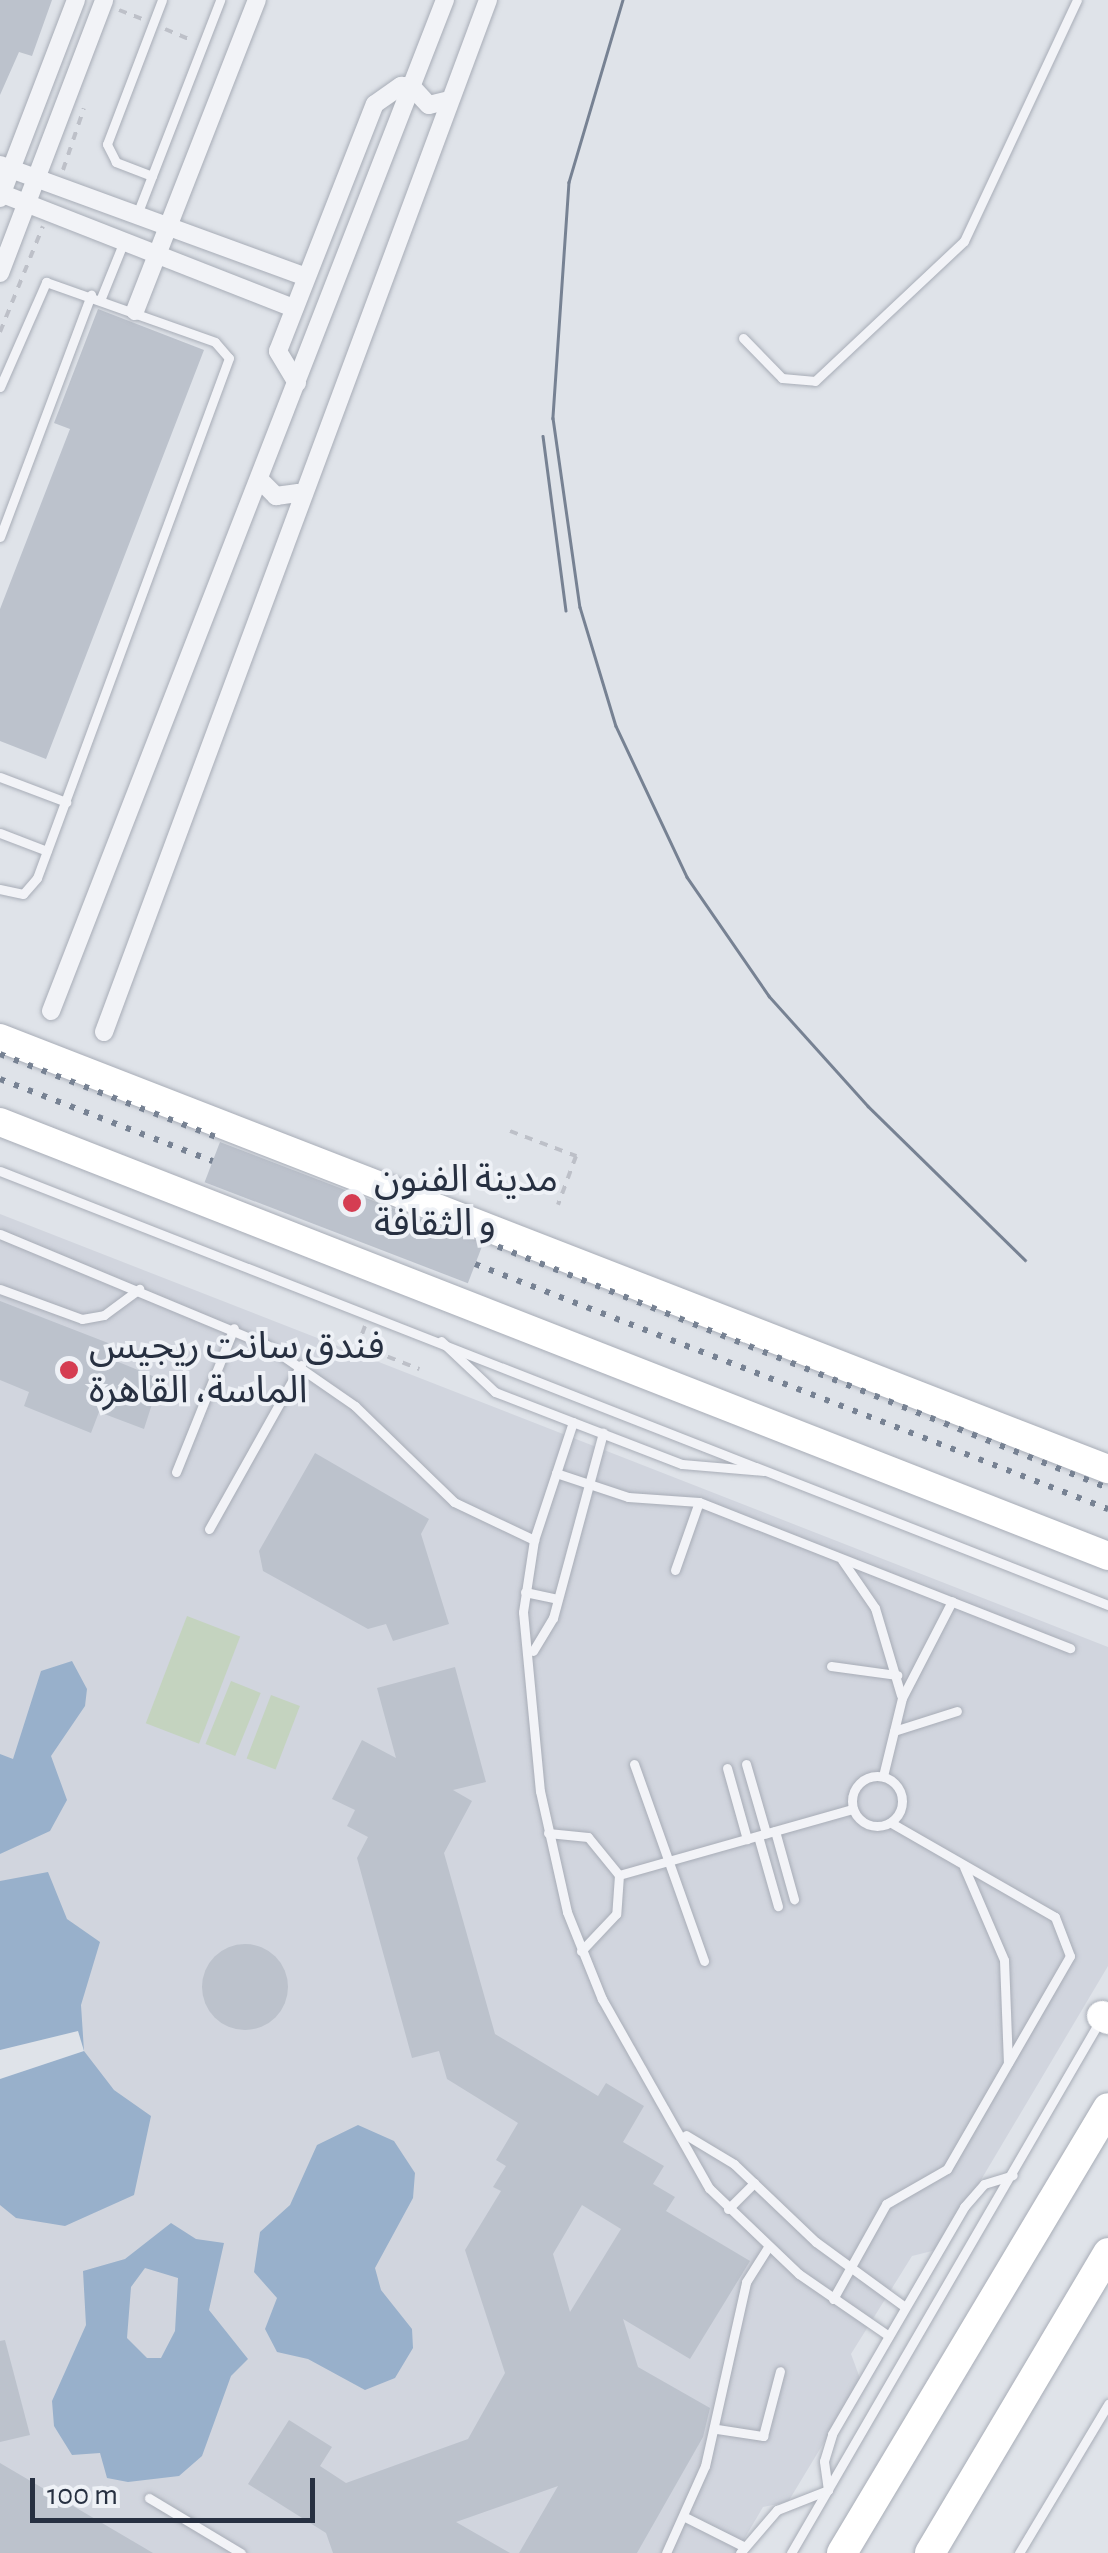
<!DOCTYPE html>
<meta charset="utf-8">
<style>
body{margin:0}
#map{position:relative;width:1108px;height:2553px;overflow:hidden;background:#dfe3e9;font-family:"Alegreya Sans","Noto Sans Arabic",sans-serif}
div>[style]{position:absolute}
.built>*{inset:0;background:#d1d5de}
.green>*{inset:0;background:#c4d3bf;transform-origin:0 0}
.water>*{inset:0;background:#98b0cb}
.pier>*{inset:0;background:#dfe3e9}
.building>*{inset:0;background:#bcc2cc;transform-origin:0 0}
.round{border-radius:50%}
.path>*{height:4px;margin-top:-2px;transform-origin:0;background:repeating-linear-gradient(90deg,#bdc0c8 0 8px,transparent 0 16px)}
.roads{filter:drop-shadow(0 0 2px #a8adb7) drop-shadow(0 0 2px #a8adb7)}
.lane>*{height:9px;margin:-4.5px;padding:0 4.5px;transform-origin:4.5px;border-radius:4.5px;background:#f2f3f7}
.lane>.ring{margin:-4.5px;padding:0;box-sizing:content-box;background:none;border:9px solid #f2f3f7;border-radius:50%}
.street>*{height:18px;margin:-9px;padding:0 9px;transform-origin:9px;border-radius:9px;background:#f2f3f7}
.secondary>*{height:28px;margin:-14px;padding:0 14px;transform-origin:14px;border-radius:14px;background:#fff}
.primary>*{height:30px;margin:-15px;padding:0 15px;transform-origin:15px;border-radius:15px;background:#fff}
.tram>*{height:2.5px;margin:-1.25px;padding:0 1.25px;transform-origin:1.25px;border-radius:1.25px;background:#778293}
.rail>*{height:6px;margin-top:-3px;transform-origin:0;background:repeating-linear-gradient(90deg,#778293 0 5px,transparent 0 15px)}
.dots>*{width:28px;height:28px;translate:-50% -50%;box-sizing:border-box;border:5px solid #eef1f6;border-radius:50%}
span{translate:-50% -50%;white-space:nowrap;text-align:center;line-height:1.15;-webkit-text-stroke:8px #eef1f6;paint-order:stroke}
.poi-label{font-size:38px;color:#273041}
.left{translate:0 -50%;text-align:left}
.scale{position:absolute;left:30px;top:2478px;width:285px;height:45px;box-sizing:border-box;border:5px solid #273041;border-top:0;padding-left:12px;font-size:30px;line-height:35px;white-space:nowrap;color:#273041;-webkit-text-stroke:8px #eef1f6;paint-order:stroke}
</style>
<div id="map">
<div class="built">
<div style="clip-path:polygon(0 1214px,1108px 1647px,1108px 1966px,940px 2249px,912px 2256px,851px 2354px,861px 2381px,788px 2502px,763px 2507px,736px 2553px,0 2553px)"></div>
</div>
<div class="green">
<div style="left:187px;top:1616px;width:57px;height:115px;rotate:21deg"></div>
<div style="left:231px;top:1681px;width:32px;height:68px;rotate:22deg"></div>
<div style="left:271px;top:1695px;width:31px;height:68px;rotate:21deg"></div>
</div>
<div class="water">
<div style="clip-path:polygon(72px 1661px,87px 1689px,85px 1706px,51px 1756px,67px 1800px,50px 1831px,0 1854px,0 1754px,13px 1759px,41px 1671px)"></div>
<div style="clip-path:polygon(48px 1872px,67px 1919px,100px 1942px,81px 2005px,84px 2051px,114px 2090px,151px 2116px,134px 2195px,65px 2226px,16px 2218px,0 2205px,0 1881px)"></div>
<div style="clip-path:polygon(358px 2125px,394px 2141px,415px 2173px,413px 2198px,375px 2268px,381px 2290px,412px 2329px,413px 2348px,395px 2378px,365px 2390px,308px 2359px,277px 2352px,265px 2329px,277px 2298px,254px 2272px,260px 2232px,290px 2205px,317px 2145px)"></div>
<div style="clip-path:polygon(evenodd,171px 2223px,196px 2239px,224px 2243px,209px 2310px,248px 2359px,231px 2376px,202px 2456px,179px 2476px,128px 2482px,107px 2478px,100px 2453px,72px 2455px,54px 2426px,52px 2401px,86px 2325px,83px 2271px,125px 2259px,171px 2223px,145px 2268px,178px 2278px,175px 2331px,161px 2358px,147px 2358px,127px 2338px,131px 2287px,145px 2268px)"></div>
</div>
<div class="pier">
<div style="clip-path:polygon(78px 2031px,84px 2051px,0 2079px,0 2050px)"></div>
</div>
<div class="building">
<div style="clip-path:polygon(0 0,52px 0,32px 56px,19px 52px,0 95px)"></div>
<div style="clip-path:polygon(98px 309px,204px 350px,46px 759px,0 741px,0 609px,70px 429px,54px 423px)"></div>
<div style="left:220px;top:1142px;width:282px;height:43px;rotate:21deg"></div>
<div style="clip-path:polygon(0 1301px,121px 1348px,116px 1361px,160px 1379px,144px 1429px,99px 1412px,91px 1433px,24px 1406px,29px 1392px,0 1380px)"></div>
<div style="clip-path:polygon(315px 1453px,429px 1519px,421px 1534px,449px 1624px,393px 1641px,386px 1624px,368px 1629px,263px 1571px,259px 1551px)"></div>
<div style="clip-path:polygon(evenodd,455px 1667px,486px 1782px,453px 1790px,472px 1801px,444px 1853px,495px 2034px,598px 2096px,606px 2083px,644px 2106px,623px 2142px,664px 2166px,653px 2184px,675px 2197px,666px 2211px,750px 2261px,690px 2359px,623px 2319px,638px 2367px,710px 2408px,703px 2437px,637px 2553px,519px 2553px,558px 2486px,456px 2522px,510px 2553px,333px 2553px,326px 2533px,248px 2484px,289px 2420px,332px 2447px,320px 2466px,346px 2483px,468px 2439px,505px 2373px,465px 2250px,501px 2191px,493px 2187px,506px 2166px,496px 2160px,518px 2123px,447px 2079px,439px 2051px,412px 2058px,357px 1858px,368px 1837px,347px 1826px,355px 1810px,332px 1799px,362px 1740px,396px 1758px,377px 1688px,455px 1667px,582px 2205px,621px 2229px,570px 2312px,553px 2254px,582px 2205px)"></div>
<div class="round" style="left:202px;top:1944px;width:86px;height:86px"></div>
<div style="clip-path:polygon(5px 2340px,30px 2435px,0 2442px,0 2341px)"></div>
<div style="clip-path:polygon(0 2463px,153px 2553px,0 2553px)"></div>
</div>
<div class="path">
<div style="left:119px;top:10px;width:26px;rotate:21deg"></div>
<div style="left:165px;top:29px;width:26px;rotate:23deg"></div>
<div style="left:63px;top:170px;width:65px;rotate:-71.3deg"></div>
<div style="left:0;top:332px;width:114px;rotate:-67.9deg"></div>
<div style="left:510px;top:1131px;width:71px;rotate:20.7deg"></div>
<div style="left:576px;top:1156px;width:52px;rotate:110.2deg"></div>
<div style="left:365px;top:1326px;width:20px;rotate:110deg"></div>
<div style="left:358px;top:1345px;width:66px;rotate:21.5deg"></div>
</div>
<div class="roads">
<div class="lane">
<div style="left:152px;top:176px;width:39px;rotate:-159deg"></div>
<div style="left:116px;top:162px;width:20px;rotate:-117deg"></div>
<div style="left:107px;top:144px;width:154px;rotate:-69.1deg"></div>
<div style="left:136px;top:217px;width:233px;rotate:-68.8deg"></div>
<div style="left:101px;top:298px;width:61px;rotate:-68deg"></div>
<div style="left:743px;top:338px;width:56px;rotate:45.7deg"></div>
<div style="left:782px;top:378px;width:33px;rotate:5deg"></div>
<div style="left:815px;top:381px;width:204px;rotate:-43.2deg"></div>
<div style="left:964px;top:241px;width:266px;rotate:-64.9deg"></div>
<div style="left:0;top:387px;width:115px;rotate:-66.3deg"></div>
<div style="left:46px;top:282px;width:179px;rotate:19.5deg"></div>
<div style="left:215px;top:342px;width:21px;rotate:49deg"></div>
<div style="left:229px;top:358px;width:554px;rotate:110.27deg"></div>
<div style="left:37px;top:878px;width:21px;rotate:131deg"></div>
<div style="left:23px;top:894px;width:24px;rotate:-168deg"></div>
<div style="left:0;top:537px;width:259px;rotate:-69.4deg"></div>
<div style="left:0;top:777px;width:71px;rotate:20.7deg"></div>
<div style="left:0;top:833px;width:50px;rotate:21deg"></div>
<div style="left:0;top:1171px;width:1190px;rotate:21.39deg"></div>
<div style="left:0;top:1234px;width:289px;rotate:22.6deg"></div>
<div style="left:267px;top:1345px;width:107px;rotate:34.7deg"></div>
<div style="left:355px;top:1406px;width:138px;rotate:44.1deg"></div>
<div style="left:454px;top:1502px;width:89px;rotate:25.4deg"></div>
<div style="left:0;top:1289px;width:87px;rotate:20.1deg"></div>
<div style="left:82px;top:1319px;width:22px;rotate:-10deg"></div>
<div style="left:104px;top:1315px;width:44px;rotate:-36.6deg"></div>
<div style="left:441px;top:1341px;width:74px;rotate:43.4deg"></div>
<div style="left:495px;top:1392px;width:200px;rotate:21.1deg"></div>
<div style="left:682px;top:1464px;width:82px;rotate:4.9deg"></div>
<div style="left:573px;top:1422px;width:124px;rotate:108.3deg"></div>
<div style="left:534px;top:1540px;width:73px;rotate:98.7deg"></div>
<div style="left:523px;top:1612px;width:180px;rotate:84.6deg"></div>
<div style="left:540px;top:1791px;width:124px;rotate:77.4deg"></div>
<div style="left:567px;top:1912px;width:94px;rotate:68.1deg"></div>
<div style="left:602px;top:1999px;width:217px;rotate:60.5deg"></div>
<div style="left:709px;top:2188px;width:124px;rotate:43.7deg"></div>
<div style="left:799px;top:2274px;width:109px;rotate:34.6deg"></div>
<div style="left:176px;top:1472px;width:155px;rotate:-68.1deg"></div>
<div style="left:556px;top:1473px;width:76px;rotate:18.4deg"></div>
<div style="left:628px;top:1497px;width:71px;rotate:4deg"></div>
<div style="left:699px;top:1502px;width:399px;rotate:21.5deg"></div>
<div style="left:209px;top:1529px;width:188px;rotate:-60.7deg"></div>
<div style="left:842px;top:1560px;width:58px;rotate:55.5deg"></div>
<div style="left:875px;top:1608px;width:91px;rotate:73.4deg"></div>
<div style="left:675px;top:1570px;width:72px;rotate:-70.6deg"></div>
<div style="left:525px;top:1592px;width:33px;rotate:12deg"></div>
<div style="left:533px;top:1651px;width:39px;rotate:-59deg"></div>
<div style="left:553px;top:1618px;width:192px;rotate:-74.9deg"></div>
<div style="left:831px;top:1666px;width:67px;rotate:7.8deg"></div>
<div style="left:894px;top:1731px;width:66px;rotate:-17.6deg"></div>
<div style="left:634px;top:1764px;width:209px;rotate:70.4deg"></div>
<div style="left:746px;top:1764px;width:72px;rotate:73.8deg"></div>
<div style="left:727px;top:1768px;width:74px;rotate:74.3deg"></div>
<div style="left:883px;top:1776px;width:80px;rotate:-76.3deg"></div>
<div style="left:902px;top:1698px;width:109px;rotate:-62.7deg"></div>
<div class="ring" style="left:852px;top:1776px;width:41px;height:41px"></div>
<div style="left:775px;top:1831px;width:71px;rotate:74.4deg"></div>
<div style="left:548px;top:1833px;width:40px;rotate:5.7deg"></div>
<div style="left:588px;top:1837px;width:49px;rotate:50.8deg"></div>
<div style="left:619px;top:1875px;width:39px;rotate:94deg"></div>
<div style="left:616px;top:1914px;width:51px;rotate:133.4deg"></div>
<div style="left:758px;top:1836px;width:73px;rotate:74.1deg"></div>
<div style="left:964px;top:1867px;width:101px;rotate:66.7deg"></div>
<div style="left:1004px;top:1960px;width:103px;rotate:87.8deg"></div>
<div style="left:619px;top:1875px;width:243px;rotate:-15.8deg"></div>
<div style="left:686px;top:2135px;width:56px;rotate:31.1deg"></div>
<div style="left:734px;top:2164px;width:113px;rotate:43.6deg"></div>
<div style="left:816px;top:2242px;width:110px;rotate:36.1deg"></div>
<div style="left:728px;top:2209px;width:37px;rotate:-45deg"></div>
<div style="left:833px;top:2299px;width:109px;rotate:-60.8deg"></div>
<div style="left:886px;top:2204px;width:70px;rotate:-29.8deg"></div>
<div style="left:947px;top:2169px;width:246px;rotate:-60deg"></div>
<div style="left:1070px;top:1956px;width:42px;rotate:-111deg"></div>
<div style="left:1055px;top:1917px;width:190px;rotate:-150.1deg"></div>
<div style="left:717px;top:2429px;width:47px;rotate:8.7deg"></div>
<div style="left:763px;top:2436px;width:67px;rotate:-75.3deg"></div>
<div style="left:149px;top:2498px;width:107px;rotate:30.9deg"></div>
<div style="left:685px;top:2517px;width:65px;rotate:26.6deg"></div>
<div style="left:666px;top:2553px;width:95px;rotate:-65.9deg"></div>
<div style="left:705px;top:2466px;width:189px;rotate:-77.4deg"></div>
<div style="left:746px;top:2282px;width:41px;rotate:-57.8deg"></div>
<div style="left:740px;top:2553px;width:57px;rotate:-49.3deg"></div>
<div style="left:777px;top:2510px;width:55px;rotate:-21.4deg"></div>
<div style="left:828px;top:2490px;width:29px;rotate:-98deg"></div>
<div style="left:824px;top:2461px;width:28px;rotate:-73deg"></div>
<div style="left:832px;top:2434px;width:263px;rotate:-59.8deg"></div>
<div style="left:964px;top:2207px;width:30px;rotate:-49deg"></div>
<div style="left:984px;top:2184px;width:30px;rotate:-17deg"></div>
<div style="left:791px;top:2553px;width:614px;rotate:-59.88deg"></div>
<div style="left:1019px;top:2553px;width:174px;rotate:-59.1deg"></div>
</div>
<div class="street">
<div style="left:0;top:165px;width:326px;rotate:20.1deg"></div>
<div style="left:0;top:193px;width:316px;rotate:21.4deg"></div>
<div style="left:0;top:198px;width:212px;rotate:-69deg"></div>
<div style="left:0;top:273px;width:292px;rotate:-69.1deg"></div>
<div style="left:135px;top:311px;width:334px;rotate:-68.6deg"></div>
<div style="left:297px;top:383px;width:37px;rotate:-121deg"></div>
<div style="left:278px;top:351px;width:265px;rotate:-68.6deg"></div>
<div style="left:375px;top:104px;width:32px;rotate:-35deg"></div>
<div style="left:401px;top:86px;width:10px"></div>
<div style="left:411px;top:86px;width:26px;rotate:47deg"></div>
<div style="left:429px;top:105px;width:21px;rotate:-14deg"></div>
<div style="left:260px;top:480px;width:23px;rotate:45deg"></div>
<div style="left:276px;top:496px;width:22px;rotate:-8deg"></div>
<div style="left:51px;top:1011px;width:1085px;rotate:-68.71deg"></div>
<div style="left:104px;top:1032px;width:1101px;rotate:-69.59deg"></div>
</div>
<div class="secondary">
<div style="left:0;top:1038px;width:1189px;rotate:21.26deg"></div>
<div style="left:0;top:1122px;width:1190px;rotate:21.39deg"></div>
</div>
<div class="primary">
<div style="left:1102px;top:2016px;width:7px;rotate:27deg"></div>
<div style="left:842px;top:2553px;width:518px;rotate:-59.13deg"></div>
<div style="left:930px;top:2553px;width:349px;rotate:-59.3deg"></div>
</div>
</div>
<div class="tram">
<div style="left:623px;top:0;width:190px;rotate:106.5deg"></div>
<div style="left:569px;top:182px;width:237px;rotate:93.9deg"></div>
<div style="left:553px;top:418px;width:191px;rotate:81.9deg"></div>
<div style="left:580px;top:607px;width:124px;rotate:73.2deg"></div>
<div style="left:616px;top:726px;width:167px;rotate:64.8deg"></div>
<div style="left:687px;top:877px;width:145px;rotate:55.4deg"></div>
<div style="left:769px;top:996px;width:148px;rotate:48deg"></div>
<div style="left:868px;top:1106px;width:220px;rotate:44.4deg"></div>
<div style="left:543px;top:436px;width:176px;rotate:82.5deg"></div>
</div>
<div class="rail">
<div style="left:0;top:1054px;width:237px;rotate:21deg"></div>
<div style="left:0;top:1079px;width:228px;rotate:21.1deg"></div>
<div style="left:484px;top:1241px;width:671px;rotate:21.6deg"></div>
<div style="left:475px;top:1264px;width:679px;rotate:21.16deg"></div>
</div>
<div class="dots">
<div style="left:352px;top:1203px;background:#d53d52"></div>
<div style="left:69px;top:1370px;background:#d53d52"></div>
</div>
<div class="poi-label">
<span class="left" style="left:374px;top:1203px">مدينة الفنون<br>و الثقافة</span>
<span class="left" style="left:89px;top:1370px">فندق سانت ريجيس<br>الماسة، القاهرة</span>
</div>
<div class="scale">100 m</div>
</div>
